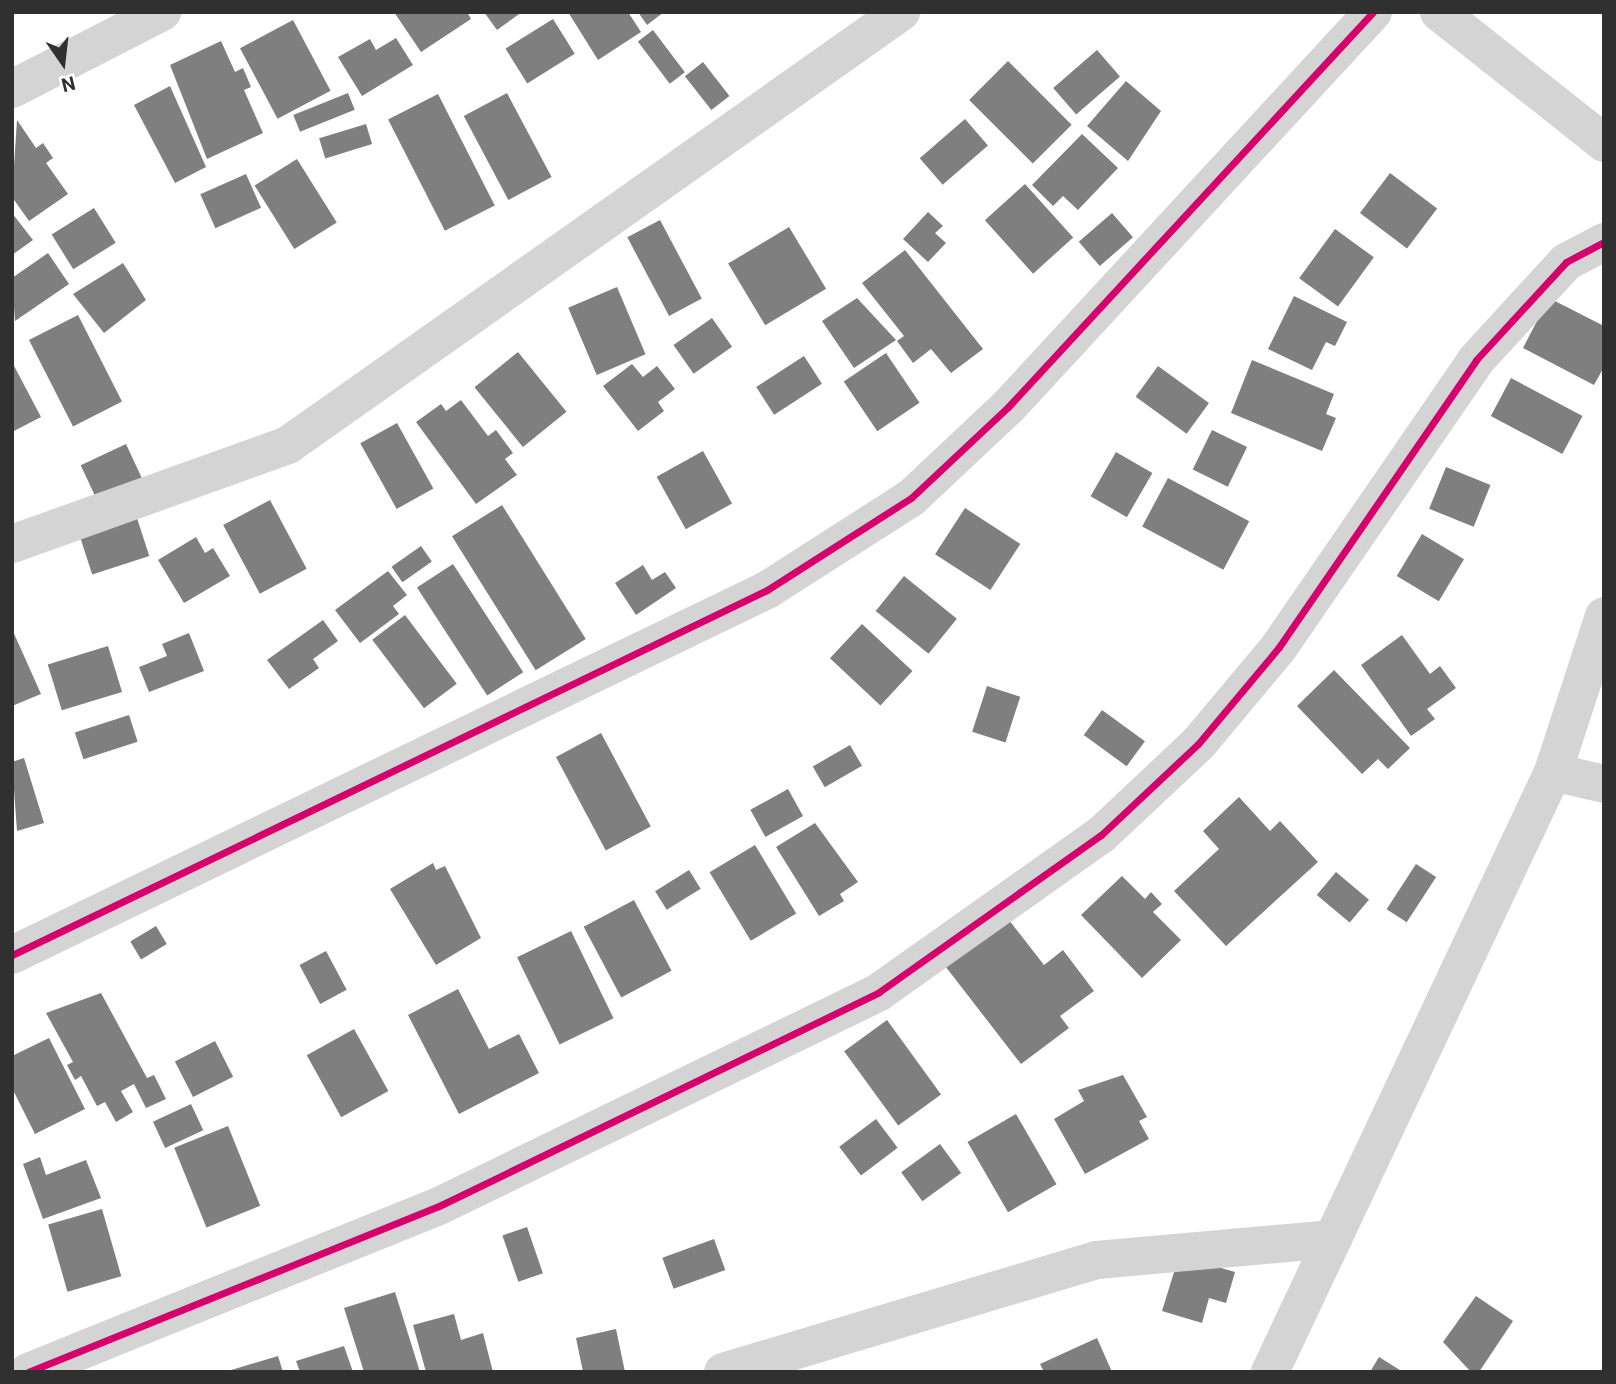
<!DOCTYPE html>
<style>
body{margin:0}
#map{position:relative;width:1616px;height:1384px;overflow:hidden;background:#fff;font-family:Roboto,sans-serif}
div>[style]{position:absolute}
.building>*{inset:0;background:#7f7f7f;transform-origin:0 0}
.minor>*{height:38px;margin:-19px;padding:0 19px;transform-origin:19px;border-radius:19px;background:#d4d4d4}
.cycleway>*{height:7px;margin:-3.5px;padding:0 3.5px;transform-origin:3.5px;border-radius:3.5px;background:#d6006c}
span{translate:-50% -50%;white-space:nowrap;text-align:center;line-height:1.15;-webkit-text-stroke:7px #fff;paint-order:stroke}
.frame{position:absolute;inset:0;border:14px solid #303030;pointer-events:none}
.north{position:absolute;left:28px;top:28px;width:70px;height:70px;-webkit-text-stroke:5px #fff;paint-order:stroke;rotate:166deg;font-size:19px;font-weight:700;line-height:28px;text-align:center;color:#303030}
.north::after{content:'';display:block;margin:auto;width:24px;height:32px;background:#303030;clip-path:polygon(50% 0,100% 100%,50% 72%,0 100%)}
</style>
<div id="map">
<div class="building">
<div style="clip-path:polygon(394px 12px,467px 12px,471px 19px,421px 52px)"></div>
<div style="clip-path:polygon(484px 12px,522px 12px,497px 30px)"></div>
<div style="clip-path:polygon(568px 12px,628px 12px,641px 32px,598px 60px)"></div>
<div style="clip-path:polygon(638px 12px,664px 12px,647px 25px)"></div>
<div style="left:553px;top:19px;width:41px;height:56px;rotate:58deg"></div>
<div style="left:293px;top:20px;width:80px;height:60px;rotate:62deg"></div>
<div style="left:653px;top:30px;width:53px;height:19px;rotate:53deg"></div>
<div style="clip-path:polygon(396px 38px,413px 65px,362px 96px,338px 57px,370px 39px,376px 50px)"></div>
<div style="clip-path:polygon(221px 41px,235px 72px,243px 68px,251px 87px,244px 90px,263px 133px,207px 159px,170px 65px)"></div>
<div style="left:1097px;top:50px;width:35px;height:58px;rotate:49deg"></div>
<div style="left:1008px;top:61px;width:90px;height:55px;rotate:45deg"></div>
<div style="left:703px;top:62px;width:43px;height:23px;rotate:52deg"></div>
<div style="clip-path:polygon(1126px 81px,1161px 111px,1128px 161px,1087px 126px)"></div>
<div style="clip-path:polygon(170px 86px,206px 167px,175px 183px,134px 105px)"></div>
<div style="left:348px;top:93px;width:18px;height:59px;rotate:68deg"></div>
<div style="left:507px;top:93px;width:95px;height:49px;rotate:62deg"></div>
<div style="left:438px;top:94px;width:125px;height:56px;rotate:63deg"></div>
<div style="left:965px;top:119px;width:35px;height:60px;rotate:49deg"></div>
<div style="clip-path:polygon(17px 120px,36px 148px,43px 143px,53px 158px,46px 163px,68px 194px,29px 221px,12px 197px)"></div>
<div style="left:366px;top:124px;width:21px;height:49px;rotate:73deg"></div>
<div style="clip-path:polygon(1082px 134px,1118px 168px,1078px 210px,1063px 196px,1053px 206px,1032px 185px)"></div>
<div style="left:297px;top:159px;width:75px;height:50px;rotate:58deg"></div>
<div style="left:1390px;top:173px;width:59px;height:50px;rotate:37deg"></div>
<div style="left:246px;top:174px;width:37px;height:50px;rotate:66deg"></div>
<div style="left:1025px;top:184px;width:72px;height:54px;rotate:48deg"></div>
<div style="left:94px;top:208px;width:41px;height:50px;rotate:58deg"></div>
<div style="clip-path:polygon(928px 212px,943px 226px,935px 233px,946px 243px,928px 262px,903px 239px)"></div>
<div style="clip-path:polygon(12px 213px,33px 240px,12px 255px)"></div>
<div style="left:1112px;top:213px;width:32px;height:44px;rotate:49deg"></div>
<div style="left:660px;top:220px;width:89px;height:37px;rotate:62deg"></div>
<div style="left:789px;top:227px;width:72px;height:71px;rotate:59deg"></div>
<div style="left:1335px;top:229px;width:48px;height:61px;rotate:36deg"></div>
<div style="clip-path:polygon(905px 250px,983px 349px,951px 373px,931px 349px,913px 363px,897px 341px,904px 336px,862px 283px)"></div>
<div style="clip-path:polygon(48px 253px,69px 284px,15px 321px,12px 278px)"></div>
<div style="clip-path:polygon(123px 263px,146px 300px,104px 333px,73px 294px)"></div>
<div style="left:617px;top:287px;width:73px;height:53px;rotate:67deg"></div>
<div style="clip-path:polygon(1294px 296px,1347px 322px,1335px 346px,1326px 342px,1312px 370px,1268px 349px)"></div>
<div style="clip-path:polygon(857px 298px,896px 340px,854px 368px,822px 321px)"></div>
<div style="clip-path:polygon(1549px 298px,1604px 326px,1604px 367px,1594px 385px,1523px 348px)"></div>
<div style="left:78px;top:315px;width:97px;height:55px;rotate:63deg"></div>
<div style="left:712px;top:318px;width:35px;height:47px;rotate:55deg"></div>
<div style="left:518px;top:352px;width:77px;height:56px;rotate:51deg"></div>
<div style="left:886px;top:353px;width:60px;height:51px;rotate:56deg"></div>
<div style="left:804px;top:356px;width:33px;height:57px;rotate:57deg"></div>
<div style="clip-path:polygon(1252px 360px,1334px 394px,1326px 414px,1336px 418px,1322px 451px,1231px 413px)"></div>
<div style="clip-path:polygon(12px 362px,41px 417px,12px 432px)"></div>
<div style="clip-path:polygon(632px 364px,643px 377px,657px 366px,675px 389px,658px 402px,664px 411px,638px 431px,603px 386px)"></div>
<div style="left:1158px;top:366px;width:63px;height:38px;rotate:36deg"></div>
<div style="left:1511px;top:378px;width:81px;height:43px;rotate:28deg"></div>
<div style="clip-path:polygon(461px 400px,488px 436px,496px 430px,513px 453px,505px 459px,517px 475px,476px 504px,416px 422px,441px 404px,446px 411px)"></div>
<div style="left:397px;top:423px;width:75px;height:42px;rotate:61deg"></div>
<div style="left:1212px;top:430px;width:39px;height:44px;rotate:26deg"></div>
<div style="left:126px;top:444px;width:38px;height:50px;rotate:65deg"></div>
<div style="left:703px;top:451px;width:60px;height:53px;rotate:61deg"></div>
<div style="left:1116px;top:452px;width:42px;height:51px;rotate:30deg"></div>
<div style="left:1446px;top:467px;width:48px;height:45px;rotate:22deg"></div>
<div style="left:1168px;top:478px;width:92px;height:55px;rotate:28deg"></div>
<div style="left:270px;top:500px;width:78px;height:53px;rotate:62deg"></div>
<div style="left:502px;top:505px;width:158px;height:59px;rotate:58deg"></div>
<div style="left:965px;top:508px;width:66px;height:55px;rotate:33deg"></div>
<div style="left:136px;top:515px;width:43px;height:60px;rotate:72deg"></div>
<div style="left:1422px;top:534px;width:49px;height:49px;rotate:31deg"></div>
<div style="clip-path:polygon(196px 537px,205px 553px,213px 548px,230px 576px,184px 603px,158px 560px)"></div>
<div style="left:421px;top:546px;width:19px;height:36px;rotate:55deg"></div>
<div style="left:453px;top:564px;width:129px;height:43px;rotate:57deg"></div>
<div style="clip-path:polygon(643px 565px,652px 580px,665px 572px,676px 588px,636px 615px,615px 583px)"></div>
<div style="clip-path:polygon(388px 571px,407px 595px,393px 606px,399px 614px,360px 643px,335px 610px)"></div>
<div style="left:904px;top:576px;width:68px;height:45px;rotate:39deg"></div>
<div style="left:405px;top:615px;width:86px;height:41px;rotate:53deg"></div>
<div style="clip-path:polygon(323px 620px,338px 641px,313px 659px,319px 668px,289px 689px,267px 660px)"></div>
<div style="left:862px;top:624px;width:69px;height:47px;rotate:43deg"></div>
<div style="clip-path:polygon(12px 629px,41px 694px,12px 706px)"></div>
<div style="clip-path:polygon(189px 633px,204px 671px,149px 692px,139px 667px,167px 656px,162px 644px)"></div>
<div style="clip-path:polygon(1402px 635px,1430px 674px,1440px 666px,1456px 688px,1427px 709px,1435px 719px,1411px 736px,1361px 665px)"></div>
<div style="left:108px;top:646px;width:48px;height:63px;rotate:73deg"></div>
<div style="clip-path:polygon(1334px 670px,1410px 748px,1388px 769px,1378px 759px,1362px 774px,1297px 706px)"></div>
<div style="left:987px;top:686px;width:35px;height:48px;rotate:18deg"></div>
<div style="left:1102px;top:710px;width:53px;height:31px;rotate:36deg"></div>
<div style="left:129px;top:715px;width:28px;height:57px;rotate:72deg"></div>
<div style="left:601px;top:733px;width:106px;height:51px;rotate:62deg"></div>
<div style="left:850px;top:745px;width:24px;height:43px;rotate:60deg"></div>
<div style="clip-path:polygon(24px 758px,44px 823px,17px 831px,12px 762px)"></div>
<div style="left:788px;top:789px;width:31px;height:43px;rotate:61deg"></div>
<div style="clip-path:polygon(1239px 797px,1270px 831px,1280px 821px,1318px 862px,1226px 946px,1174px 891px,1219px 849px,1203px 831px)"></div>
<div style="clip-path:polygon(815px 823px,858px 882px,840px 894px,844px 901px,819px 916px,776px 847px)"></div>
<div style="left:755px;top:845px;width:80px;height:53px;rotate:59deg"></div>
<div style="clip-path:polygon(433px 863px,436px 870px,445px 866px,481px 938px,436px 965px,390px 889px)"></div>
<div style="left:1416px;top:864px;width:24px;height:54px;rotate:33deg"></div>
<div style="left:689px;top:870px;width:22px;height:40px;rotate:58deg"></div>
<div style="left:1336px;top:872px;width:43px;height:30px;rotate:40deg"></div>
<div style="clip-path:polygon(1122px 876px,1145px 899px,1151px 892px,1162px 904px,1153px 912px,1181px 940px,1142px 978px,1081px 915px)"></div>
<div style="left:634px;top:900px;width:80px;height:57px;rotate:62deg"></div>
<div style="clip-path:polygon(1005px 915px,1044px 965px,1063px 950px,1094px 991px,1060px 1016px,1069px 1028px,1021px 1064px,942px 962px)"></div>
<div style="left:156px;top:926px;width:21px;height:30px;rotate:59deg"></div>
<div style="left:571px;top:931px;width:97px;height:60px;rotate:64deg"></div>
<div style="left:326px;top:951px;width:44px;height:30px;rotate:62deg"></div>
<div style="clip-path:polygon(458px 989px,489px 1049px,519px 1034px,539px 1073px,459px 1114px,408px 1015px)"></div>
<div style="clip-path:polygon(101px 993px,147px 1078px,154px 1075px,166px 1099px,146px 1108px,134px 1084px,121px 1091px,133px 1112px,116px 1122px,105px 1102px,97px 1106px,81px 1076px,75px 1080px,67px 1065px,73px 1062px,46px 1013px)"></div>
<div style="left:887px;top:1020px;width:92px;height:53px;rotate:54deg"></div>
<div style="left:354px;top:1029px;width:71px;height:54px;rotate:61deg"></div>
<div style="clip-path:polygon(49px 1038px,85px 1109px,35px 1134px,12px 1088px,12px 1056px)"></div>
<div style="left:215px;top:1041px;width:40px;height:45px;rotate:63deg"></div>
<div style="clip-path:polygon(1123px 1075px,1147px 1117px,1139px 1121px,1149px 1139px,1085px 1174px,1054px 1119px,1084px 1101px,1078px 1090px)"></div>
<div style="left:191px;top:1104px;width:29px;height:42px;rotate:65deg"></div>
<div style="left:1016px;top:1114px;width:81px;height:56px;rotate:60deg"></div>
<div style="left:876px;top:1119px;width:36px;height:46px;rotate:53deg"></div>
<div style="left:228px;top:1126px;width:86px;height:58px;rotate:68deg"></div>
<div style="left:940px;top:1144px;width:36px;height:48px;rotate:54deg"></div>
<div style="clip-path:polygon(40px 1157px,46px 1175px,86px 1160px,101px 1198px,43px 1219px,23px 1164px)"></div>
<div style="left:102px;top:1209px;width:70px;height:56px;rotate:74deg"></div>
<div style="left:527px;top:1227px;width:49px;height:26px;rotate:71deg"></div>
<div style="left:714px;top:1239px;width:33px;height:55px;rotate:70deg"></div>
<div style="clip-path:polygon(1179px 1256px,1235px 1272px,1226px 1303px,1209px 1298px,1202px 1323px,1162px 1311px)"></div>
<div style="clip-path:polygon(395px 1292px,420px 1372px,364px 1372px,344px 1308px)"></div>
<div style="clip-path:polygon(1476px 1296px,1513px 1321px,1479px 1372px,1471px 1372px,1443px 1342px)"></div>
<div style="clip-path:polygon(454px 1314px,461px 1340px,483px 1333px,493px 1372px,426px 1372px,413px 1325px)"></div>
<div style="clip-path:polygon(616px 1329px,625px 1372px,583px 1372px,576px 1338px)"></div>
<div style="clip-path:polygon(1097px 1338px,1112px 1372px,1044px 1372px,1040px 1364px)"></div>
<div style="clip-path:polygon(344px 1346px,353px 1372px,300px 1372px,296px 1361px)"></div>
<div style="clip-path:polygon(278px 1356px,283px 1372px,228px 1372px,228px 1371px)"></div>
<div style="clip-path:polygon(1379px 1357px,1403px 1372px,1370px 1372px)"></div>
</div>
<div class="minor">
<div style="left:1439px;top:12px;width:211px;rotate:38.4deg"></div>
<div style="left:12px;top:89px;width:169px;rotate:-27.2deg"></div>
<div style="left:12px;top:544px;width:293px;rotate:-19.7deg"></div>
<div style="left:288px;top:445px;width:751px;rotate:-35.24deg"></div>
<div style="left:1553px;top:772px;width:52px;rotate:13.2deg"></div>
<div style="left:12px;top:955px;width:839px;rotate:-25.8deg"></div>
<div style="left:767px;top:590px;width:171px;rotate:-32.6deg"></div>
<div style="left:911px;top:498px;width:133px;rotate:-43.2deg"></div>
<div style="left:1008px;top:407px;width:538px;rotate:-47.26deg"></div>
<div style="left:28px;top:1372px;width:443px;rotate:-22deg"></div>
<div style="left:439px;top:1206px;width:489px;rotate:-25.9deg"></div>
<div style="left:879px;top:992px;width:272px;rotate:-35.3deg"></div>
<div style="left:1101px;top:835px;width:133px;rotate:-43.2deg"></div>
<div style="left:1198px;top:744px;width:126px;rotate:-50.1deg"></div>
<div style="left:1279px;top:647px;width:348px;rotate:-55.5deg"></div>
<div style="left:1476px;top:360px;width:133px;rotate:-47.4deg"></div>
<div style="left:1566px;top:262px;width:43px;rotate:-27.8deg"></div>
<div style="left:723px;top:1372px;width:390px;rotate:-16.7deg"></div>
<div style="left:1097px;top:1260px;width:237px;rotate:-5.1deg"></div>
<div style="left:1270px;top:1372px;width:663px;rotate:-64.75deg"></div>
<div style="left:1553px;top:772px;width:164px;rotate:-71.9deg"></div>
</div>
<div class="cycleway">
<div style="left:12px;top:955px;width:839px;rotate:-25.8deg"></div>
<div style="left:767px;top:590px;width:171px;rotate:-32.6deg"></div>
<div style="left:911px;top:498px;width:133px;rotate:-43.2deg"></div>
<div style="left:1008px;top:407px;width:538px;rotate:-47.26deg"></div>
<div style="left:28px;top:1372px;width:443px;rotate:-22deg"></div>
<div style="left:439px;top:1206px;width:489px;rotate:-25.9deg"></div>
<div style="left:879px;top:992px;width:272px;rotate:-35.3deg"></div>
<div style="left:1101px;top:835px;width:133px;rotate:-43.2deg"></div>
<div style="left:1198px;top:744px;width:126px;rotate:-50.1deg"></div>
<div style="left:1279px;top:647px;width:348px;rotate:-55.5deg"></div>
<div style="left:1476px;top:360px;width:133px;rotate:-47.4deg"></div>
<div style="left:1566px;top:262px;width:43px;rotate:-27.8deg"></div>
</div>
<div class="frame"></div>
<div class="north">N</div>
</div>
